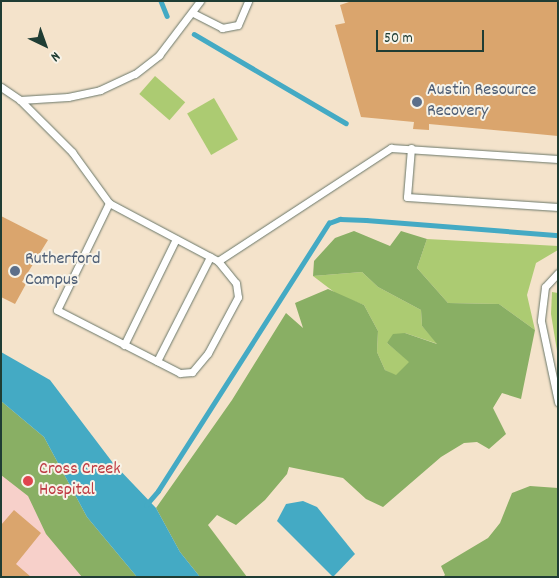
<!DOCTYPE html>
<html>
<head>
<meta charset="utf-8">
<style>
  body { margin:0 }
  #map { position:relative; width:559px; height:578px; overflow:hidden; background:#f4e3cb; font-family:Dekko,sans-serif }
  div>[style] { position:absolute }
  .built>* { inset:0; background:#f7d0ca }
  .green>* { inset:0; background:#accb72; transform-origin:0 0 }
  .forest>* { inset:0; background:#89af64 }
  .water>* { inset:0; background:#44aac4 }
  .stream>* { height:4.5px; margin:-2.25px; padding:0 2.25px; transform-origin:2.25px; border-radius:2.25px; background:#44aac4 }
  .building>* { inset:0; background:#daa56d }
  .roads { filter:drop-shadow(0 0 1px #6a7769) drop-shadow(0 0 1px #6a7769) }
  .service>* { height:7px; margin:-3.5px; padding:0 3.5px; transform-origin:3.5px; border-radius:3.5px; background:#fff }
  .dots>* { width:14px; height:14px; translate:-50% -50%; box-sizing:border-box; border:2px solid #f7f3e8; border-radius:50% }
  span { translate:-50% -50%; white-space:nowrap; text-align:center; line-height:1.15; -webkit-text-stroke:4px #f7f3e8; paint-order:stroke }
  .service-label { font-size:18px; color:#4e5e75 }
  .left { translate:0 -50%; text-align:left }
  .health-label { font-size:18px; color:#be3a42 }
  .frame { position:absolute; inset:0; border:2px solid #1f3d34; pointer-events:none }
  .north { position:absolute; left:20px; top:20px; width:50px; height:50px; -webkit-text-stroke:4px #f7f3e8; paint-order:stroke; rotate:138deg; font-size:14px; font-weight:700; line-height:20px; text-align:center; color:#1f3d34 }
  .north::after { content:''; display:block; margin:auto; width:18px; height:22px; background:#1f3d34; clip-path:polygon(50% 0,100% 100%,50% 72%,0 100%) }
  .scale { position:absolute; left:376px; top:30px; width:108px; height:22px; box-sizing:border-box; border:2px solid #1f3d34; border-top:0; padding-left:6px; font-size:15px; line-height:18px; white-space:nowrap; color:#1f3d34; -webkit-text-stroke:4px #f7f3e8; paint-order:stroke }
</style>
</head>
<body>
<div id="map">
  <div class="built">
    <div style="clip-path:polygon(1px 410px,125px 577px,1px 577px)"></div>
  </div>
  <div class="green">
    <div style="left:155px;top:76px;width:40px;height:24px;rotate:41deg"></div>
    <div style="left:214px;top:98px;width:48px;height:31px;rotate:60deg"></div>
    <div style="clip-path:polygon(427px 239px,558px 246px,558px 250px,536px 263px,527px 295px,535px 330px,499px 304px,448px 303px,417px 268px)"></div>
    <div style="clip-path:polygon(362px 272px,378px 287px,421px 310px,422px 326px,438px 344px,405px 333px,387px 343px,410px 362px,396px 376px,385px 370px,377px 352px,378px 331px,364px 305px,338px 295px,313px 276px)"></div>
    <div style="clip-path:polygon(552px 292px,558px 293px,558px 357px,551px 314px)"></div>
  </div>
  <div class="forest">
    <div style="clip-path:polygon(354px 231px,390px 246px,401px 231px,427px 239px,417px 268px,448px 303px,499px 304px,535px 330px,521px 399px,502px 393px,493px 408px,506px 434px,489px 449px,477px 442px,464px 443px,441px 457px,383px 507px,366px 499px,343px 478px,289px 467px,287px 474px,265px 500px,236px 525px,217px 515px,208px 525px,247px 577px,200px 577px,180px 552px,156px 508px,232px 400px,286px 313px,303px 328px,295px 303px,328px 289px,364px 305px,378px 331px,377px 352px,385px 370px,396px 375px,409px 362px,387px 343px,393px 334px,405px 333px,437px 344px,422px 326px,421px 310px,378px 287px,362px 272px,313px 276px,314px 261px,335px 238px)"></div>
    <div style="clip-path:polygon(1px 401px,44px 437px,87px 517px,137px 577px,82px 577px,46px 534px,28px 496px,1px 475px)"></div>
    <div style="clip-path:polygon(530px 486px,558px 488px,558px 577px,443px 577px,445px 575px,441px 566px,488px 538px,500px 523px,512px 493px)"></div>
  </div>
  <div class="water">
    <div style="clip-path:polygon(1px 352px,50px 380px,113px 463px,156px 508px,180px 552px,200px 577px,137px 577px,87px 517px,44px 437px,1px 401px)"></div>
    <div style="clip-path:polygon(303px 501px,317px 507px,355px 554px,333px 577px,277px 521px,286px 504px)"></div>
  </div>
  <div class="stream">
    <div style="left:161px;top:1px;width:16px;rotate:68deg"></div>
    <div style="left:194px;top:34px;width:176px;rotate:30.4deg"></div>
    <div style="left:146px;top:505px;width:18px;rotate:-49deg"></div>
    <div style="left:158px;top:491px;width:318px;rotate:-57.5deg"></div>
    <div style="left:329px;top:223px;width:12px;rotate:-20deg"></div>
    <div style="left:340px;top:219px;width:26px;rotate:2deg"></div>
    <div style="left:366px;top:220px;width:193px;rotate:4.5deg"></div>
  </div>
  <div class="building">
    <div style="clip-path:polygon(352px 1px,558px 1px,558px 136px,429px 124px,429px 130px,413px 129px,414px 122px,361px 117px,335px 25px,345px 23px,340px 5px)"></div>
    <div style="clip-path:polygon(1px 216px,48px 240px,22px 282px,26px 284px,15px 304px,1px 297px)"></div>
    <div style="clip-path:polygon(14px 510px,41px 533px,16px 564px,31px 577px,1px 577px,1px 525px)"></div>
  </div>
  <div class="roads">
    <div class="service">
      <div style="left:193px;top:13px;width:33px;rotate:27deg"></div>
      <div style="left:222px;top:28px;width:16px;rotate:-11deg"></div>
      <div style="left:238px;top:25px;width:26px;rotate:-67deg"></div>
      <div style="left:1px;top:87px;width:23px;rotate:34deg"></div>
      <div style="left:20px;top:100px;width:74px;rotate:45deg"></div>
      <div style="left:72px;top:152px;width:63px;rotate:54deg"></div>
      <div style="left:109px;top:203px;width:123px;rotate:28deg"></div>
      <div style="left:218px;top:261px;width:28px;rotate:51deg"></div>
      <div style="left:236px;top:283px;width:14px;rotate:82deg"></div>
      <div style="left:238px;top:297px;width:64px;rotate:118.2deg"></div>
      <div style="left:208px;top:353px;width:25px;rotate:130deg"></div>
      <div style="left:192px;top:372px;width:12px;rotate:175deg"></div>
      <div style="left:180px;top:373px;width:138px;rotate:-152.9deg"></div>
      <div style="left:57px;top:310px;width:119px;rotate:-64.1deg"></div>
      <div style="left:20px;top:100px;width:48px;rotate:-3.6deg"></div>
      <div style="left:68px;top:97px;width:33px;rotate:-12deg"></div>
      <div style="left:100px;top:90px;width:38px;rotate:-25deg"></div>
      <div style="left:135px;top:74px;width:31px;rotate:-38deg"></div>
      <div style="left:159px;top:55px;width:68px;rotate:-52.8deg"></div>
      <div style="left:411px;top:148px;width:49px;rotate:94.7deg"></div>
      <div style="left:407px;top:197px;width:151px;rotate:3.8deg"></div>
      <div style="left:218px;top:261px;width:207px;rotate:-33.2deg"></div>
      <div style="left:391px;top:148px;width:167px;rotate:3.8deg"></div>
      <div style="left:558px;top:273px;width:19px;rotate:133deg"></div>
      <div style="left:545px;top:287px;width:34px;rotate:97deg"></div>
      <div style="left:541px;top:321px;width:83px;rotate:78.1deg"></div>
      <div style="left:124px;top:345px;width:118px;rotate:-63.9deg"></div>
      <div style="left:157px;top:361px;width:117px;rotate:-63deg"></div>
    </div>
  </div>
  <div class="dots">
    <div style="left:417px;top:102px;background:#5c6f8a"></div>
    <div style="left:15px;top:271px;background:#5c6f8a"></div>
    <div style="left:28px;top:481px;background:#e0444e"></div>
  </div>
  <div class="service-label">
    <span class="left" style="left:427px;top:102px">Austin Resource<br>Recovery</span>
    <span class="left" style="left:25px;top:271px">Rutherford<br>Campus</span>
  </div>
  <div class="health-label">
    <span class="left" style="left:39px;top:481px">Cross Creek<br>Hospital</span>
  </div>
  <div class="frame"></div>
  <div class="north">N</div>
  <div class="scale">50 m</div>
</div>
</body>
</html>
